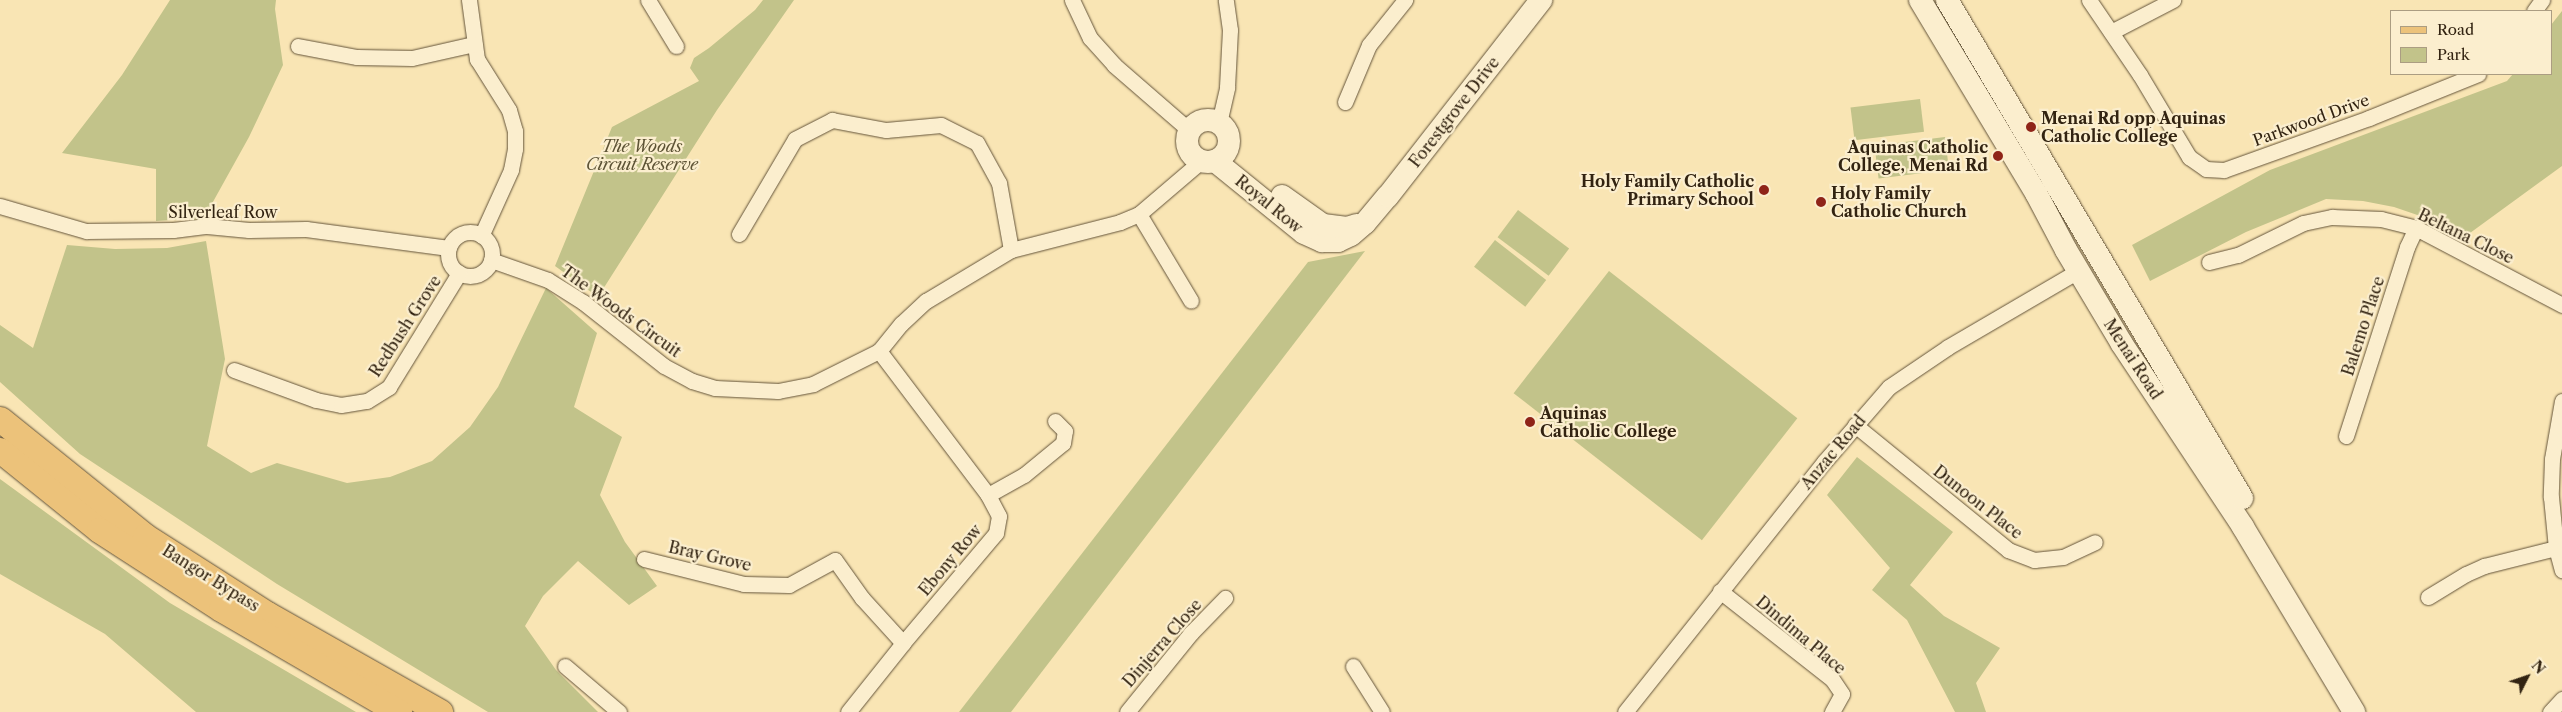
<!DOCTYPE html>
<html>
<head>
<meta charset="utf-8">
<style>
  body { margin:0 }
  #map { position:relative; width:2562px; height:712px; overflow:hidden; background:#f9e5b4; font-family:"Libre Caslon Text",serif }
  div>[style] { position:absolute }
  .green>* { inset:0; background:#c2c38a; transform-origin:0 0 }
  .roads { filter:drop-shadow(0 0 1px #64543a) drop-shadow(0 0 1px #64543a) }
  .street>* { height:15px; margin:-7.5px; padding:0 7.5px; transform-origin:7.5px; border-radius:7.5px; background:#fbeece }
  .street>.ring { margin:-7.5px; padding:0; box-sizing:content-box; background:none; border:15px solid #fbeece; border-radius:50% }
  .secondary>* { height:22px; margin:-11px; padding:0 11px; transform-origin:11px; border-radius:11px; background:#fbeece }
  .secondary>.ring { margin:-11px; padding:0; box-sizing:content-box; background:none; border:22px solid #fbeece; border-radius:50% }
  .primary>* { height:25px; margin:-12.5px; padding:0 12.5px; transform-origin:12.5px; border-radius:12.5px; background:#ecc27a }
  .dots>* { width:14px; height:14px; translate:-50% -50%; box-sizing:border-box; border:2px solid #fbeece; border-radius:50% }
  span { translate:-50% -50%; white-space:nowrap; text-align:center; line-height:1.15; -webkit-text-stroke:4.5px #fbeece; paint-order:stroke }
  .street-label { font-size:16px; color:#322311 }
  .poi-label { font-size:16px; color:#322311; font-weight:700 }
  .left { translate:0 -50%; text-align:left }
  .right { translate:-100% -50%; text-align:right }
  .park-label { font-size:16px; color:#5d5335; font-style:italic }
  .legend { position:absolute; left:2390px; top:10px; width:162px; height:65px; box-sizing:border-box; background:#fbeece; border:1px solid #ab9d82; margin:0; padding:6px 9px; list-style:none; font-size:15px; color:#322311 }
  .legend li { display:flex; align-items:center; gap:10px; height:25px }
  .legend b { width:25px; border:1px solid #ab9d82 }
  .north { position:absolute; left:2502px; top:652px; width:50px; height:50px; -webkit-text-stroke:4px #fbeece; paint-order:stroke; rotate:49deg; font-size:14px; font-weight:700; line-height:20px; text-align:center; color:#322311 }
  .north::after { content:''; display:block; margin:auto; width:18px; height:22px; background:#322311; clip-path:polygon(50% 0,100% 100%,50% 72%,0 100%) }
</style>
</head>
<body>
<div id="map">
  <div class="green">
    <div style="clip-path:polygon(170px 0,276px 0,275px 9px,283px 65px,249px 137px,204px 218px,156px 221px,156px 169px,62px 153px,122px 75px)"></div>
    <div style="clip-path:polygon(763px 0,794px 0,717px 110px,598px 297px,555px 266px,612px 127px,699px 81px,690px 68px,694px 58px,709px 48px,755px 10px)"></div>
    <div style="clip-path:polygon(2562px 11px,2562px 166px,2470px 233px,2394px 207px,2363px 201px,2326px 199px,2246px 232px,2150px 281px,2132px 245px,2270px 170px,2507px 81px,2513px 74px,2551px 74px,2551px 25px)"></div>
    <div style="left:1920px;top:99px;width:33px;height:70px;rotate:83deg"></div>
    <div style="left:1945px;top:137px;width:33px;height:71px;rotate:83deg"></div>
    <div style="left:1518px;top:210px;width:64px;height:34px;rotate:37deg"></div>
    <div style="left:1495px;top:240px;width:65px;height:34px;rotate:38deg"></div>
    <div style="clip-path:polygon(206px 241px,225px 359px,207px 446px,251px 473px,277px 463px,347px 483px,390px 477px,432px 461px,470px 427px,498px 387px,546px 288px,597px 333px,574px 407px,622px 437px,600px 495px,625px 542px,657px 586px,629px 605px,578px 561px,543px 596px,525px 626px,556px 670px,598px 712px,488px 712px,277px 584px,80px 454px,0 382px,0 325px,33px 348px,67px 245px,115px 249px,167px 248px)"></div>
    <div style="clip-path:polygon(1365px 251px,1011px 712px,959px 712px,1308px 262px)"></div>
    <div style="left:1609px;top:271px;width:239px;height:155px;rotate:38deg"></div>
    <div style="clip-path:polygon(1857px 457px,1953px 532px,1910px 585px,1944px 616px,2000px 648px,1976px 683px,1986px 712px,1955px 712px,1907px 620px,1872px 590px,1890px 568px,1827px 495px)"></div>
    <div style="clip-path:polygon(0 479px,170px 603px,356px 712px,196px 712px,105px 634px,0 574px)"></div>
  </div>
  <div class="roads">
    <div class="street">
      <div style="left:469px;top:0;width:60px;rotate:82.3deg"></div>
      <div style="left:477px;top:59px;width:60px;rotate:57.9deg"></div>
      <div style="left:509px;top:110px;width:22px;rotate:74deg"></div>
      <div style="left:515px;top:131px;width:18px;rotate:90deg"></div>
      <div style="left:515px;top:149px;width:21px;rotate:101deg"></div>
      <div style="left:511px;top:170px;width:72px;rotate:114.4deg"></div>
      <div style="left:648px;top:0;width:54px;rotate:58.7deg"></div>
      <div style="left:1072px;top:0;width:42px;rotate:64.7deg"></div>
      <div style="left:1090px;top:38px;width:36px;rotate:48deg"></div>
      <div style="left:1114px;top:65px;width:99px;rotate:40.9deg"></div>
      <div style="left:2089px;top:0;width:91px;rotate:55.8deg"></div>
      <div style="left:2140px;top:75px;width:96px;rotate:59.1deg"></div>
      <div style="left:2189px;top:157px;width:21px;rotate:35deg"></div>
      <div style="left:2206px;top:169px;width:18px;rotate:3deg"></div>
      <div style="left:2224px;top:170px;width:154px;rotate:-19.7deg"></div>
      <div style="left:2369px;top:118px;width:118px;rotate:-22deg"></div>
      <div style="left:2534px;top:11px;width:14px;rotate:-54deg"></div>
      <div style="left:2111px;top:32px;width:70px;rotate:-27.3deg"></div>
      <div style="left:298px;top:46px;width:60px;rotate:10.6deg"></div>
      <div style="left:357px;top:57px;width:55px;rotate:1deg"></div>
      <div style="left:412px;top:58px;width:64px;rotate:-12.7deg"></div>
      <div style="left:1345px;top:102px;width:62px;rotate:-67.2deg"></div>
      <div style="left:1369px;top:45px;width:58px;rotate:-51.3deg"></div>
      <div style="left:1219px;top:123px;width:37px;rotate:-77deg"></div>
      <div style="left:1227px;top:87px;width:57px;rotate:-87deg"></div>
      <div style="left:1230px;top:30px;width:30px;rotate:-98deg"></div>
      <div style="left:0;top:206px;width:90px;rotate:16.2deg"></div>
      <div style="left:86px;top:231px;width:87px;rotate:-0.7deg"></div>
      <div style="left:173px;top:230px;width:34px;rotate:-7deg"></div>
      <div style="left:207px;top:226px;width:42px;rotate:5.4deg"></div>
      <div style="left:249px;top:230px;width:57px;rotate:-1deg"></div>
      <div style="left:306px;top:229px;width:144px;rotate:7.6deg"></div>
      <div style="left:1139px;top:214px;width:101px;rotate:59.1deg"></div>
      <div class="ring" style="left:448px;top:232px;width:29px;height:29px"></div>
      <div style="left:739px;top:234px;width:110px;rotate:-59.5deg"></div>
      <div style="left:795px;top:139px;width:42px;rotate:-27.2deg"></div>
      <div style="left:832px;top:120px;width:55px;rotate:10.5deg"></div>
      <div style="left:886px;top:130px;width:55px;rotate:-5.2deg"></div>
      <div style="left:941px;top:125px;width:40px;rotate:26.6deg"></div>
      <div style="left:977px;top:143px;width:46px;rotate:61.2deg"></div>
      <div style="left:999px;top:183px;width:68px;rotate:79.8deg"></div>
      <div style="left:491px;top:260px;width:60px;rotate:19.3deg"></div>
      <div style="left:548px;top:280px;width:41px;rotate:32.2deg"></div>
      <div style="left:583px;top:302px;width:103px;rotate:38.3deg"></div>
      <div style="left:664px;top:366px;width:32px;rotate:28deg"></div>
      <div style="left:692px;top:381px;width:24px;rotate:17deg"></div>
      <div style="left:715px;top:388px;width:63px;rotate:2.7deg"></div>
      <div style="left:778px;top:391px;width:36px;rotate:-11deg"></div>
      <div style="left:813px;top:384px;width:74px;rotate:-26.6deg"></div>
      <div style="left:879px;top:351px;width:35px;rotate:-51deg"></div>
      <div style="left:901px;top:324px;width:34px;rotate:-43deg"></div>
      <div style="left:926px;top:301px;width:99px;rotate:-31deg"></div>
      <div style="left:1011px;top:250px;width:113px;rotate:-14.4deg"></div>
      <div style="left:1120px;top:222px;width:21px;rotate:-23deg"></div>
      <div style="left:1139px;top:214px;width:82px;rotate:-40.5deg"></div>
      <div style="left:2209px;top:262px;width:30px;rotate:-14deg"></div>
      <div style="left:2238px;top:255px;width:72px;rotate:-26.2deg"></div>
      <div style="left:2303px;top:223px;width:30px;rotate:-12deg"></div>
      <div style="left:2332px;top:217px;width:49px;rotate:2.3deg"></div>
      <div style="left:2381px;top:219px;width:36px;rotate:14deg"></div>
      <div style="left:2416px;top:228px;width:165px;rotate:27.8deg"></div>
      <div style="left:234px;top:370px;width:87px;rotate:20.1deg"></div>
      <div style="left:316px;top:400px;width:25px;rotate:11deg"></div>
      <div style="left:341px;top:405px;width:26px;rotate:-9deg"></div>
      <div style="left:367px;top:401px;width:26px;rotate:-32deg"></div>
      <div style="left:389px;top:387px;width:134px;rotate:-58.4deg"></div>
      <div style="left:2562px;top:401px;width:59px;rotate:99.8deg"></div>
      <div style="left:2552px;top:459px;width:38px;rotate:92deg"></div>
      <div style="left:2551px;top:497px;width:51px;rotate:84.4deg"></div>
      <div style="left:2556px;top:548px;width:23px;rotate:75deg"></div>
      <div style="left:1855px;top:425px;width:198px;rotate:39.2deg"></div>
      <div style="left:2008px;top:550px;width:28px;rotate:21deg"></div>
      <div style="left:2034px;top:560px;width:29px;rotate:-6deg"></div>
      <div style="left:2063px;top:557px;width:35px;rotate:-25deg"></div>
      <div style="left:2346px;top:436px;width:199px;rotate:-72.1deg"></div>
      <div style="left:2407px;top:247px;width:21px;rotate:-65deg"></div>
      <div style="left:988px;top:495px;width:41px;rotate:-29.1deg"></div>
      <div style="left:1024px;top:475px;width:50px;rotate:-39.4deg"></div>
      <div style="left:1063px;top:443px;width:12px;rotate:-81deg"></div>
      <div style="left:1065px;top:431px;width:14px;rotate:-135deg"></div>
      <div style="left:644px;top:559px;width:103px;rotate:14deg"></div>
      <div style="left:744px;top:584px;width:45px;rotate:1.3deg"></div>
      <div style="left:789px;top:585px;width:52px;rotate:-28.5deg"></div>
      <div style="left:835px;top:560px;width:47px;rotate:54.6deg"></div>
      <div style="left:862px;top:598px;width:61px;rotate:47.7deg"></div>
      <div style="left:1720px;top:591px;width:142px;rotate:38.2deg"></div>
      <div style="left:1832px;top:679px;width:18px;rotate:56deg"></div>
      <div style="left:1842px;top:694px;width:21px;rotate:119deg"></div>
      <div style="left:2428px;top:597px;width:44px;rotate:-31.2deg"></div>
      <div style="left:2466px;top:574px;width:20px;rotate:-24deg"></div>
      <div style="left:2484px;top:566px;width:74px;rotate:-14deg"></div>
      <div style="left:565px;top:666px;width:71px;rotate:40.4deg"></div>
      <div style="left:1353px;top:666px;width:54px;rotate:57.8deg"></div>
      <div style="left:848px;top:712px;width:88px;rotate:-51.4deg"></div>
      <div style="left:903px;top:643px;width:144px;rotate:-49.8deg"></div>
      <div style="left:996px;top:533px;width:17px;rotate:-80deg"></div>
      <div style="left:999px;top:516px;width:24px;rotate:-118deg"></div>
      <div style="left:988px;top:495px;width:181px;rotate:-127.1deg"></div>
      <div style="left:1127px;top:712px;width:102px;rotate:-51deg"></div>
      <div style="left:1191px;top:633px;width:49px;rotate:-45.8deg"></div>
      <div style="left:1625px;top:712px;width:320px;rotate:-51.5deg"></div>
      <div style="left:1824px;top:462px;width:99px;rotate:-49.1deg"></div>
      <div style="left:1889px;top:387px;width:71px;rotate:-34.1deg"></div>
      <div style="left:1948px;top:347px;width:151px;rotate:-30.3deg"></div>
      <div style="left:2550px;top:712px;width:18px;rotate:-47deg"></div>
    </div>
    <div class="secondary">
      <div style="left:1920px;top:0;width:225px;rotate:59deg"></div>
      <div style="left:2036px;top:193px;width:64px;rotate:62.2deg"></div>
      <div style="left:2066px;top:250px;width:109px;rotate:59.2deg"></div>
      <div style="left:2122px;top:344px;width:219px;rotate:56.5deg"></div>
      <div style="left:2243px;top:527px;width:216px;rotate:59deg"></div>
      <div style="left:1947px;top:0;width:579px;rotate:59.36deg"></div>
      <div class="ring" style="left:1187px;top:120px;width:20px;height:20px"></div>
      <div style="left:1215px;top:161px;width:114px;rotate:39deg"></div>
      <div style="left:1304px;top:233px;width:20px;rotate:24deg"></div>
      <div style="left:1322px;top:241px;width:16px"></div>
      <div style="left:1338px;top:241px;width:14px;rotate:-25deg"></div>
      <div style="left:1351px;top:235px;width:18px;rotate:-41deg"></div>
      <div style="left:1365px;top:223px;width:35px;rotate:-50deg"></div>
      <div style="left:1388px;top:196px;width:249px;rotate:-52deg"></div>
      <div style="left:1282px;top:196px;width:50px;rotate:35.3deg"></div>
      <div style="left:1323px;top:225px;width:24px;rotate:7deg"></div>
      <div style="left:1347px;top:228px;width:10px;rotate:-17deg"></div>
    </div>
    <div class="primary">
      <div style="left:0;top:419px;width:186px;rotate:38.9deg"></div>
      <div style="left:145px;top:536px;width:145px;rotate:32.6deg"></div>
      <div style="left:267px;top:614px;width:199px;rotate:29.5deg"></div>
      <div style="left:0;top:450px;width:127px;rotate:38.9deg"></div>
      <div style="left:99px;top:530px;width:145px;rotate:32.9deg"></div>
      <div style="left:221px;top:609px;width:206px;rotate:30.1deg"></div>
    </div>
  </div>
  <div class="dots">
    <div style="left:2031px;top:127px;background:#8f2418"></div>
    <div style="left:1998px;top:156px;background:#8f2418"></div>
    <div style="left:1764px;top:190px;background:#8f2418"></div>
    <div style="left:1821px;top:202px;background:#8f2418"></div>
    <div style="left:1530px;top:422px;background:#8f2418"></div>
  </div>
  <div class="street-label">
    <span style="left:1454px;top:112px;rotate:-52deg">Forestgrove Drive</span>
    <span style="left:2311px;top:120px;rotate:-20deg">Parkwood Drive</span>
    <span style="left:1269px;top:204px;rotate:39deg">Royal Row</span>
    <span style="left:223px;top:212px">Silverleaf Row</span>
    <span style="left:2466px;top:236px;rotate:26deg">Beltana Close</span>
    <span style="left:621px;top:311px;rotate:36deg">The Woods Circuit</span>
    <span style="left:405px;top:326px;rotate:-57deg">Redbush Grove</span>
    <span style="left:2363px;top:326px;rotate:-72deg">Balemo Place</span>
    <span style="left:2133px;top:359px;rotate:57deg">Menai Road</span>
    <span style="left:1833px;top:452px;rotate:-50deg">Anzac Road</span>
    <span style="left:1978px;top:502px;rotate:38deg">Dunoon Place</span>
    <span style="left:710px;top:556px;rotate:13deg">Bray Grove</span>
    <span style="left:950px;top:560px;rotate:-50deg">Ebony Row</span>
    <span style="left:211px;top:578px;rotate:32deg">Bangor Bypass</span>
    <span style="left:1801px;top:635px;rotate:40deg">Dindima Place</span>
    <span style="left:1162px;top:643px;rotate:-49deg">Dinjerra Close</span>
  </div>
  <div class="poi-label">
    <span class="left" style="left:2041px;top:127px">Menai Rd opp Aquinas<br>Catholic College</span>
    <span class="right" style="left:1988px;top:156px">Aquinas Catholic<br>College, Menai Rd</span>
    <span class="right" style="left:1754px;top:190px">Holy Family Catholic<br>Primary School</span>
    <span class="left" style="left:1831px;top:202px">Holy Family<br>Catholic Church</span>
    <span class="left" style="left:1540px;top:422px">Aquinas<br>Catholic College</span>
  </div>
  <div class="park-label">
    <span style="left:642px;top:155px">The Woods<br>Circuit Reserve</span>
  </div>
  <ul class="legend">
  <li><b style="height:6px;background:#ecc27a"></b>Road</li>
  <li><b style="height:14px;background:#c2c38a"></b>Park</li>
  </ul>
  <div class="north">N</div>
</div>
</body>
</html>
